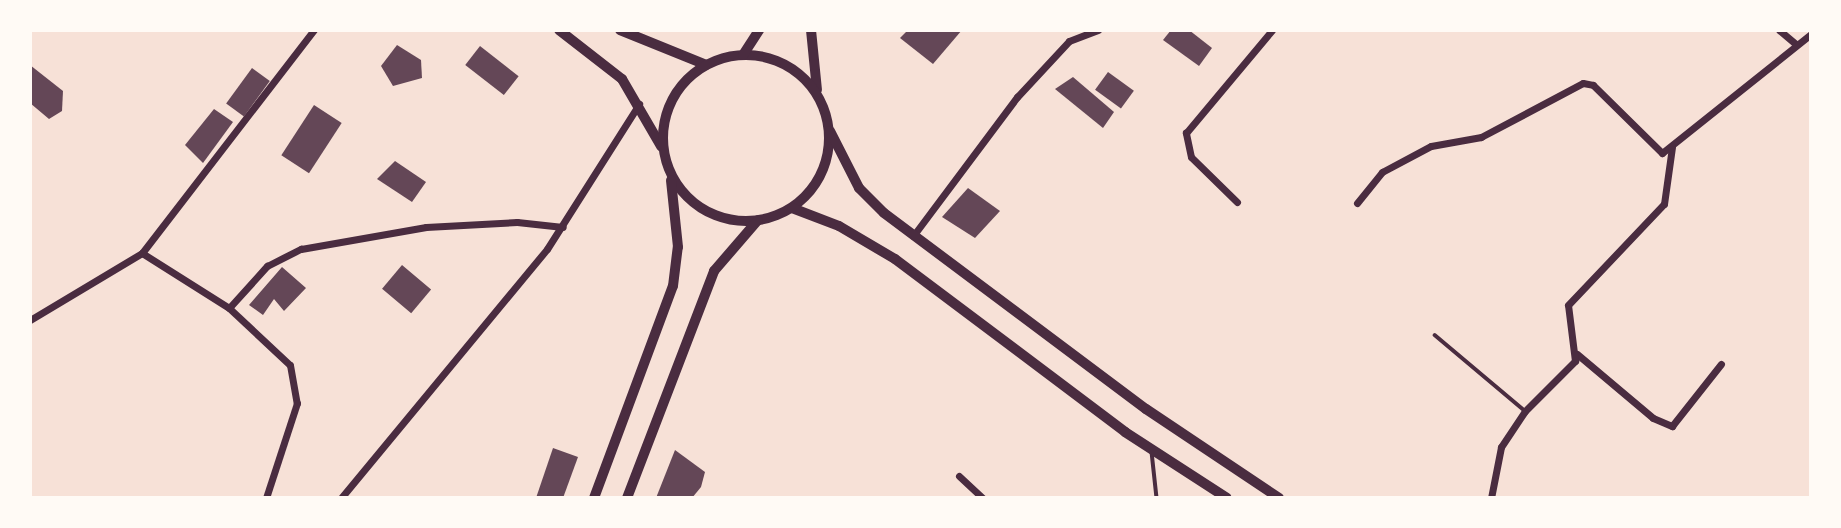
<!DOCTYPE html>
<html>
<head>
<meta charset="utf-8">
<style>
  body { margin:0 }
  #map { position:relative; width:1841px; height:528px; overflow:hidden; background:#f7e1d7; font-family:Montserrat,sans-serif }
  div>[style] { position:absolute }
  .building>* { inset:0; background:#644757; transform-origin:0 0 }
  .service>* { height:3.5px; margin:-1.75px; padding:0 1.75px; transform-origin:1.75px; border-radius:1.75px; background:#4a2c40 }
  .minor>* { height:7px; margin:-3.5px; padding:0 3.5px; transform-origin:3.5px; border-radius:3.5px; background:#4a2c40 }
  .primary>* { height:10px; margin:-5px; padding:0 5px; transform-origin:5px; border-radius:5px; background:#4a2c40 }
  .primary>.ring { margin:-5px; padding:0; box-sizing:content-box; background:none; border:10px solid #4a2c40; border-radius:50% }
  span { translate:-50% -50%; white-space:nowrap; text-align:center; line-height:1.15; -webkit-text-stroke:5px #fffaf5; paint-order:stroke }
  .frame { position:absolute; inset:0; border:32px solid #fffaf5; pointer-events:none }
</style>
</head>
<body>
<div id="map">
  <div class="building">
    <div style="clip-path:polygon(908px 30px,962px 30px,933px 64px,900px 38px)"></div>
    <div style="clip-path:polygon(1171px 30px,1189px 30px,1212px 48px,1199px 66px,1163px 40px)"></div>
    <div style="clip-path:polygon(397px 45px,421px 60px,422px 78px,393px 86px,381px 66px)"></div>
    <div style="left:480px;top:46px;width:49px;height:24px;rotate:38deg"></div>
    <div style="clip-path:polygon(30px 65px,63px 91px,62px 111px,49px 119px,30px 103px)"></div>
    <div style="left:252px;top:68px;width:22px;height:44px;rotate:36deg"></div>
    <div style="left:1108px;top:72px;width:32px;height:22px;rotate:36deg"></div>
    <div style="clip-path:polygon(1073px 77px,1114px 112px,1103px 128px,1055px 89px)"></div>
    <div style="left:314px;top:105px;width:33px;height:60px;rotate:33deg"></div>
    <div style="clip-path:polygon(214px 109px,233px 122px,203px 163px,185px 145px)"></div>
    <div style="clip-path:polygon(395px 161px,426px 182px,412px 202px,377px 179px)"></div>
    <div style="clip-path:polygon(968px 188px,1000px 211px,975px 238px,942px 217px)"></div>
    <div style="left:402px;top:265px;width:38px;height:31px;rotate:40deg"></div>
    <div style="clip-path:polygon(282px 267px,306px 288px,284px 311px,274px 299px,263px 315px,249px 305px)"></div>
    <div style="clip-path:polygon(553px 448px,578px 457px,563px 498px,536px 498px)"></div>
    <div style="clip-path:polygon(675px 450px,705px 472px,701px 487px,692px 498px,656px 498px)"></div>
  </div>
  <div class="service">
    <div style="left:1435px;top:335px;width:116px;rotate:40.1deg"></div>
    <div style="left:1152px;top:452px;width:46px;rotate:83.8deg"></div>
  </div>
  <div class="minor">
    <div style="left:1779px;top:30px;width:23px;rotate:40deg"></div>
    <div style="left:1237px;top:202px;width:64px;rotate:-135.6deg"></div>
    <div style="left:1191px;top:157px;width:25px;rotate:-102deg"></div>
    <div style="left:1186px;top:133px;width:134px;rotate:-50.1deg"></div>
    <div style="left:1357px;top:203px;width:40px;rotate:-51deg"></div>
    <div style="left:1382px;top:172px;width:55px;rotate:-28deg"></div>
    <div style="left:1431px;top:146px;width:51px;rotate:-10.2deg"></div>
    <div style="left:1481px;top:137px;width:115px;rotate:-27.9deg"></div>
    <div style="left:1583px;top:83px;width:10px;rotate:11deg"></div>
    <div style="left:1593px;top:85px;width:97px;rotate:44.6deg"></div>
    <div style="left:1662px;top:153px;width:191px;rotate:-38.6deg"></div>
    <div style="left:913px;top:236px;width:174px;rotate:-53.2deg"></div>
    <div style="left:1017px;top:97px;width:76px;rotate:-47.1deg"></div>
    <div style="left:1069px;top:41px;width:31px;rotate:-21deg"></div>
    <div style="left:142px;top:253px;width:103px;rotate:32.3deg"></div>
    <div style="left:229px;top:308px;width:83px;rotate:43.1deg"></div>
    <div style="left:290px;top:365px;width:39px;rotate:80deg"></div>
    <div style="left:297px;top:403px;width:100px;rotate:108.1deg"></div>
    <div style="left:229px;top:308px;width:57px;rotate:-47.9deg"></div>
    <div style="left:267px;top:266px;width:38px;rotate:-27deg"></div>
    <div style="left:301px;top:249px;width:127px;rotate:-10deg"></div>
    <div style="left:426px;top:227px;width:91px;rotate:-3.1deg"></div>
    <div style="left:517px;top:222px;width:46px;rotate:6.2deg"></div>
    <div style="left:30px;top:320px;width:131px;rotate:-30.9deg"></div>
    <div style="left:142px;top:253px;width:282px;rotate:-52.4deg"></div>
    <div style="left:1577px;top:354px;width:99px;rotate:40.1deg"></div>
    <div style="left:1653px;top:418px;width:21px;rotate:23deg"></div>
    <div style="left:1672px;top:426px;width:79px;rotate:-51.7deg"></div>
    <div style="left:959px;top:476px;width:33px;rotate:43deg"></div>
    <div style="left:341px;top:498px;width:323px;rotate:-50.4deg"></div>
    <div style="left:547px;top:249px;width:172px;rotate:-57.6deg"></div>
    <div style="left:1491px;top:498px;width:52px;rotate:-78.9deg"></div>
    <div style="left:1501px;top:447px;width:43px;rotate:-56.3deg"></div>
    <div style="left:1525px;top:411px;width:71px;rotate:-45deg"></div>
    <div style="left:1575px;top:361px;width:56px;rotate:-97.1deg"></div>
    <div style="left:1568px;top:305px;width:139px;rotate:-46.5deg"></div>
    <div style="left:1664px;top:204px;width:58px;rotate:-82deg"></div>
  </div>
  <div class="primary">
    <div style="left:559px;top:30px;width:80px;rotate:37.9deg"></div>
    <div style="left:622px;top:79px;width:78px;rotate:59.8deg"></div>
    <div style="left:620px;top:30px;width:93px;rotate:22.1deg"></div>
    <div style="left:811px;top:30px;width:60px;rotate:84.3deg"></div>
    <div class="ring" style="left:663px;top:55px;width:156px;height:156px"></div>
    <div style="left:743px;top:55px;width:30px;rotate:-57deg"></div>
    <div style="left:830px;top:131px;width:64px;rotate:63deg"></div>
    <div style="left:859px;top:188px;width:35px;rotate:45deg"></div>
    <div style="left:884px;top:213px;width:327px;rotate:36.8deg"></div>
    <div style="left:1146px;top:409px;width:160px;rotate:33.8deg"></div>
    <div style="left:792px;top:208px;width:50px;rotate:21deg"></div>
    <div style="left:839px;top:226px;width:65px;rotate:30.5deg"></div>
    <div style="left:895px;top:259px;width:288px;rotate:36.9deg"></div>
    <div style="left:1125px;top:432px;width:121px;rotate:32.9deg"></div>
    <div style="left:594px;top:498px;width:226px;rotate:-69.6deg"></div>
    <div style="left:673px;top:286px;width:39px;rotate:-83deg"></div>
    <div style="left:678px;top:247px;width:67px;rotate:-96deg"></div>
    <div style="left:627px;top:498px;width:243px;rotate:-69deg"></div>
    <div style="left:714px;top:271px;width:67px;rotate:-49.2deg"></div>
  </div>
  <div class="frame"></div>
</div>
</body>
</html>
